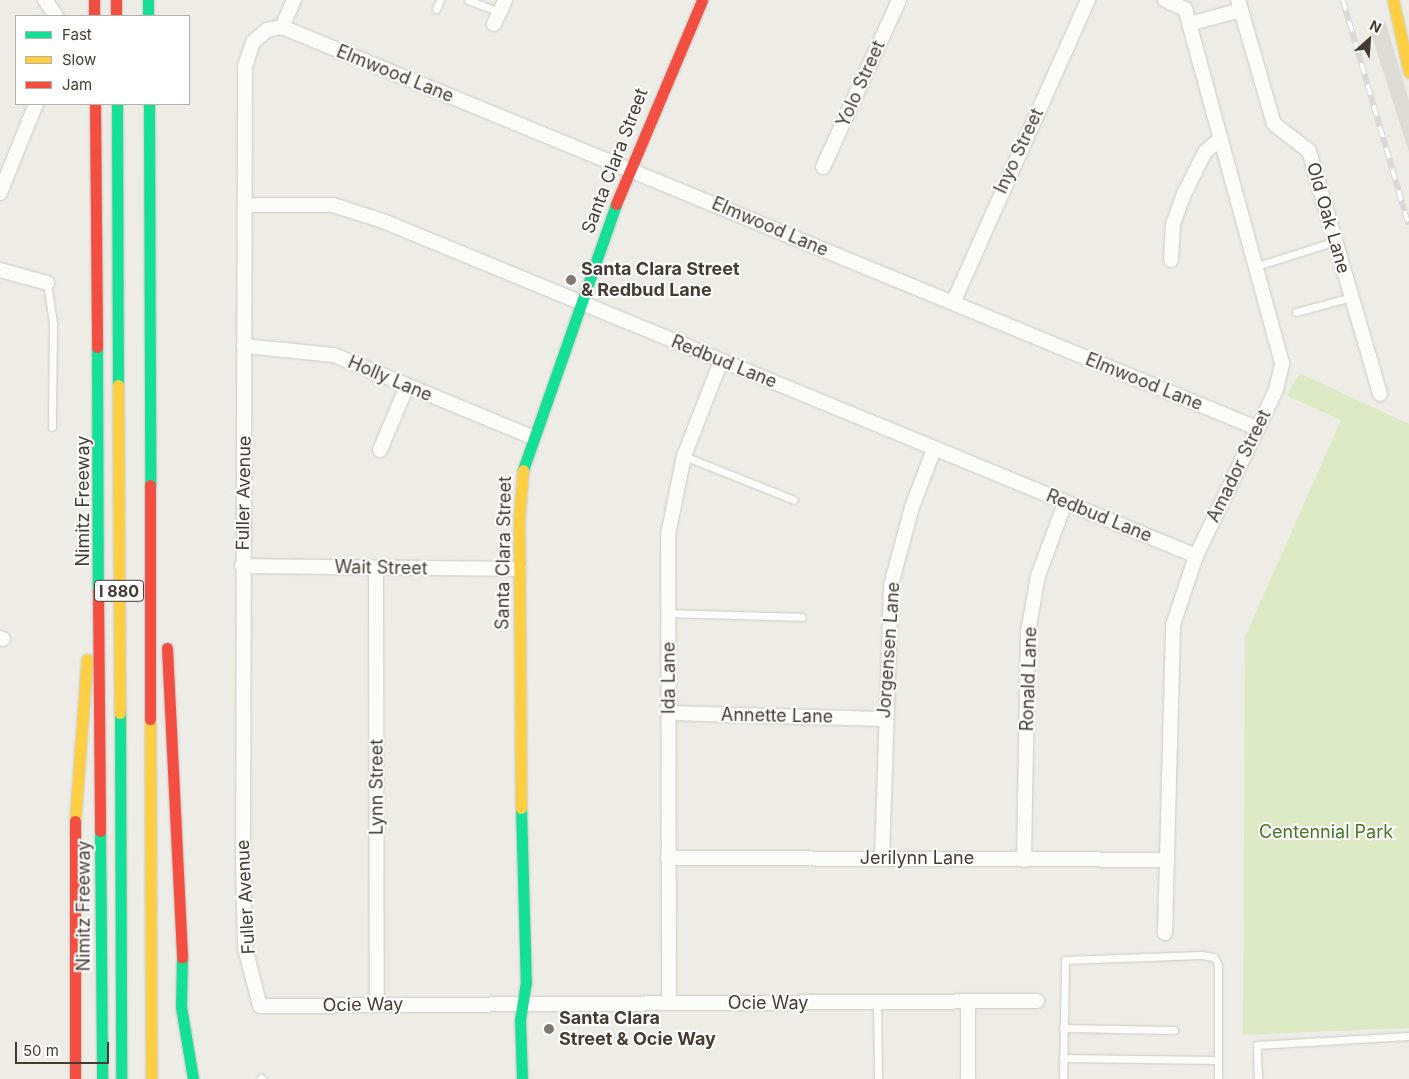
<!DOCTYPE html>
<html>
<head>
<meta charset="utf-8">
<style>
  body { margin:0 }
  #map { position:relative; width:1409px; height:1079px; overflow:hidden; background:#eeece6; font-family:Inter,sans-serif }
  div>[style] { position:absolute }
  .green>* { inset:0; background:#deeac6 }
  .parking>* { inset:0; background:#dddbd6 }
  .roads { filter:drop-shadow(0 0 1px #cccac4) drop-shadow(0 0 1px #cccac4) }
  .lane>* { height:7px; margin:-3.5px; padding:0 3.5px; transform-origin:3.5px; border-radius:3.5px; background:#fcfcfb }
  .street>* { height:14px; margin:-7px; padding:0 7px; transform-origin:7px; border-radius:7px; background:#fcfcfb }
  .fast>* { height:11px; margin:-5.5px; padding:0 5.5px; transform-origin:5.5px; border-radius:5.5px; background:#16e098 }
  .slow>* { height:11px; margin:-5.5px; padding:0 5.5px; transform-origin:5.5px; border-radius:5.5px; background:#ffcf43 }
  .jam>* { height:11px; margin:-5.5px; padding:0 5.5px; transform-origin:5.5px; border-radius:5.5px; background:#f24e42 }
  .rail>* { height:5.5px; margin-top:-2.75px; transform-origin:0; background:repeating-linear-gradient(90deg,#fff 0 11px,#d8d8d7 0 22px); box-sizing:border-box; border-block:1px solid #d8d8d7 }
  .dots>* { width:14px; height:14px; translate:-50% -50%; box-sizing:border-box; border:2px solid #fff; border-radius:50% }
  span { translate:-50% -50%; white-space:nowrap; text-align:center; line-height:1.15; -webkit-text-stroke:4px #fff; paint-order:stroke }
  .shield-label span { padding:1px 4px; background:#fff; border:1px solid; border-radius:4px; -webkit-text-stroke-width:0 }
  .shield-label { font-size:16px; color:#443c33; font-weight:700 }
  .street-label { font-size:18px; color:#443c33 }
  .poi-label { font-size:18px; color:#443c33; font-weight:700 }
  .left { translate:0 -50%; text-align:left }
  .park-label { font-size:18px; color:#497626 }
  .legend { position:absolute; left:15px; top:15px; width:175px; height:90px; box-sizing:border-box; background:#fff; border:1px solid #b4b1ad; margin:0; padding:6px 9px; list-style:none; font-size:15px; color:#443c33 }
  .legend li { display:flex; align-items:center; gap:10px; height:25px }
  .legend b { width:25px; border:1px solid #b4b1ad }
  .north { position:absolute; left:1344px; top:15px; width:50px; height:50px; -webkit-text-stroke:4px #fff; paint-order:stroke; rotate:26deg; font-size:14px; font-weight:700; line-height:20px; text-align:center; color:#443c33 }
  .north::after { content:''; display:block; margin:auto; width:18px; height:22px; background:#443c33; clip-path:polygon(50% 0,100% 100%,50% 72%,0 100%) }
  .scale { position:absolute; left:15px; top:1042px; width:94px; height:22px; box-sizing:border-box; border:2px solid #443c33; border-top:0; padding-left:6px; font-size:15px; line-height:18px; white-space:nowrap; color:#443c33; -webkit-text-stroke:4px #fff; paint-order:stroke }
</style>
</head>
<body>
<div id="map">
  <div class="green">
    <div style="clip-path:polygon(1299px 373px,1409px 424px,1409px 1028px,1243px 1035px,1245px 637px,1341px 420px,1287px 396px)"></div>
  </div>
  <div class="parking">
    <div style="clip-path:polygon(1385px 20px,1409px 101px,1409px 152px,1371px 33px)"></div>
  </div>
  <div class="roads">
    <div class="lane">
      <div style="left:468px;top:0;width:34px;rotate:21deg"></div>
      <div style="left:436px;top:9px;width:10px;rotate:-66deg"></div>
      <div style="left:1257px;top:266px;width:83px;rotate:-17.6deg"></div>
      <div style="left:47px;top:283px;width:40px;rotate:81.5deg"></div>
      <div style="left:53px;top:323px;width:104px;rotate:90.6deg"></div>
      <div style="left:1296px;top:312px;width:58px;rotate:-15deg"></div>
      <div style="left:684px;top:456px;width:118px;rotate:21.8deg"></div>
      <div style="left:668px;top:613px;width:134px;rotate:1.7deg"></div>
      <div style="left:877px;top:1002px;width:77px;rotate:89.3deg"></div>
      <div style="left:1063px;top:1028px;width:111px;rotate:1deg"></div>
      <div style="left:1063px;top:1058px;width:155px;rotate:0.7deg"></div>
      <div style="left:261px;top:1078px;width:1px;rotate:45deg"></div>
      <div style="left:1063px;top:1079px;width:119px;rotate:-89deg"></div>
      <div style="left:1065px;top:960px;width:136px;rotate:-2.1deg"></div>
      <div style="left:1201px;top:955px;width:13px;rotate:9deg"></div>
      <div style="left:1214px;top:957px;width:9px;rotate:63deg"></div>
      <div style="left:1218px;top:965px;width:114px;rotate:90deg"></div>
      <div style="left:1258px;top:1079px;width:34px;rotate:-92deg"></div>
      <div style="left:1257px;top:1045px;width:152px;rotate:-3.4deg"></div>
    </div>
    <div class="street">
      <div style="left:45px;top:0;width:19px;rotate:55deg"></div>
      <div style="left:294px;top:0;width:30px;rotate:114deg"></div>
      <div style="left:282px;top:27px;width:15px;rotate:169deg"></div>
      <div style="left:267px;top:30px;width:18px;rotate:139deg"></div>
      <div style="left:253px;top:42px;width:25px;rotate:108deg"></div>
      <div style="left:245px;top:66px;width:800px;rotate:90.14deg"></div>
      <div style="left:243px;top:866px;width:82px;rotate:88.6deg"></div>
      <div style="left:245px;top:948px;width:60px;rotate:75.5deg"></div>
      <div style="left:260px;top:1006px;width:777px;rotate:-0.37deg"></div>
      <div style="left:1238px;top:0;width:129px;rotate:73.8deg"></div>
      <div style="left:1274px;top:124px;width:44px;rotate:37.6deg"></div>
      <div style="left:1309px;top:151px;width:253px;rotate:73.7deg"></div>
      <div style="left:494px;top:24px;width:26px;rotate:-65deg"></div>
      <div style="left:1189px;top:24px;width:54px;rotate:-15.1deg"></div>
      <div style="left:282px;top:27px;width:1054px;rotate:22.36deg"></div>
      <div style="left:823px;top:167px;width:183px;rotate:-65.5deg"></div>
      <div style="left:0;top:193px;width:96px;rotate:-68deg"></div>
      <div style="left:245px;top:205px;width:88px"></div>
      <div style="left:333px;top:205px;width:52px;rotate:17.7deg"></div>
      <div style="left:383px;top:221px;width:879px;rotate:22.39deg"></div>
      <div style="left:1171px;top:260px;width:36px;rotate:-87deg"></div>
      <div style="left:1173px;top:224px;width:32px;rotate:-70deg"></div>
      <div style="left:1184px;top:194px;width:47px;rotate:-63.4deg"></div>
      <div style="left:1205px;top:152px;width:20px;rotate:-41deg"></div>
      <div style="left:0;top:270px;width:49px;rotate:15.5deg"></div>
      <div style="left:953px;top:303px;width:332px;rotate:-66deg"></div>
      <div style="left:244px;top:346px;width:90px;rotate:5.7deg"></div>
      <div style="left:334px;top:355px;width:212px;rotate:22.5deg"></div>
      <div style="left:380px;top:450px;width:69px;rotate:-67.1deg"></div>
      <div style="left:242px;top:566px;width:277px;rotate:0.6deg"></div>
      <div style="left:376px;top:568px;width:437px;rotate:89.9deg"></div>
      <div style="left:0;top:638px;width:3px;rotate:18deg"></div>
      <div style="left:669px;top:713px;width:215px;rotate:1.6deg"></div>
      <div style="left:668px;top:858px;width:499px;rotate:0.2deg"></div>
      <div style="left:882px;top:858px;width:273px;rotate:-88.1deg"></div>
      <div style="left:891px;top:585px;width:81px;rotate:-74.9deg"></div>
      <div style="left:912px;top:507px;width:62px;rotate:-69.2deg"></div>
      <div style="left:1024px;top:860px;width:228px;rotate:-89deg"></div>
      <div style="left:1028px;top:632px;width:57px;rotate:-79.9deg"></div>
      <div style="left:1038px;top:576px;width:78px;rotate:-69.7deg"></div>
      <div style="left:1165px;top:933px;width:308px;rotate:-88.5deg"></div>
      <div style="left:1173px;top:625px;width:73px;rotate:-71.6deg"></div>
      <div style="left:1196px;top:556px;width:184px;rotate:-64.3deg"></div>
      <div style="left:1276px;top:390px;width:28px;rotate:-77deg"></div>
      <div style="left:1282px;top:363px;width:367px;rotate:-105.3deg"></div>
      <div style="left:1185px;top:9px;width:22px;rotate:-156deg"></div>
      <div style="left:669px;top:1003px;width:468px;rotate:-90.1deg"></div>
      <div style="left:668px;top:535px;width:81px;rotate:-78.6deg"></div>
      <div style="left:684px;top:456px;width:102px;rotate:-68.7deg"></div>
      <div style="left:968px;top:1079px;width:78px;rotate:-90deg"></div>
    </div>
    <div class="fast">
      <div style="left:148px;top:0;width:16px;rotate:90deg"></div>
      <div style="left:117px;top:104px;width:281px;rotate:89.8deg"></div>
      <div style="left:149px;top:104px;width:381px;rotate:89.8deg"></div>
      <div style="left:97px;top:347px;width:244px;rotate:89.8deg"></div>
      <div style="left:523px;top:470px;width:282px;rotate:-70.7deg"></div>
      <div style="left:120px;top:713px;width:366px;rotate:89.8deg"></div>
      <div style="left:521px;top:808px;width:174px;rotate:88.4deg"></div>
      <div style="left:526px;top:982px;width:37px;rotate:99deg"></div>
      <div style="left:520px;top:1019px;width:60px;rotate:88.1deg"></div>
      <div style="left:100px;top:831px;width:248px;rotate:89.5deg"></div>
      <div style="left:182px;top:958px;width:49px;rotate:91.2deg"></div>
      <div style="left:181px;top:1007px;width:73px;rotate:80.5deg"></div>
    </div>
    <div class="slow">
      <div style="left:1393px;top:0;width:74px;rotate:77.5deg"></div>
      <div style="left:118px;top:385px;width:328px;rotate:89.7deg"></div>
      <div style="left:150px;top:719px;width:360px;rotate:89.8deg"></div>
      <div style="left:521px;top:808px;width:290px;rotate:-90.4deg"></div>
      <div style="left:519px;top:518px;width:48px;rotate:-85.2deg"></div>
      <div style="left:75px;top:821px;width:162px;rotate:-85.8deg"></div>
    </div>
    <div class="jam">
      <div style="left:94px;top:0;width:16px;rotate:90deg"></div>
      <div style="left:116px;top:0;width:16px;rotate:90deg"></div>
      <div style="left:95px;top:104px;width:243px;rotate:89.5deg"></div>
      <div style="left:616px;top:204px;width:221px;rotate:-67.1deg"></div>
      <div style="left:150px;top:485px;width:234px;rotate:90deg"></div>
      <div style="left:98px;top:591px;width:240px;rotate:89.5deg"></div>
      <div style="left:167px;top:648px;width:310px;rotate:87.2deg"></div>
      <div style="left:75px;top:821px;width:258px;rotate:90deg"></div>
    </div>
  </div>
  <div class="rail">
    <div style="left:1343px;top:0;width:234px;rotate:73.7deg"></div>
  </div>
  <div class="dots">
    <div style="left:571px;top:280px;background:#807a72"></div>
    <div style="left:549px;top:1029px;background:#807a72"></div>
  </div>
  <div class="shield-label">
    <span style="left:119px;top:591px">I 880</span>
  </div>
  <div class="street-label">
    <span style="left:395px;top:74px;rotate:22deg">Elmwood Lane</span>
    <span style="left:861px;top:84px;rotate:-66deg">Yolo Street</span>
    <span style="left:1019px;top:151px;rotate:-65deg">Inyo Street</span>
    <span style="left:615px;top:161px;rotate:-69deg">Santa Clara Street</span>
    <span style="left:1328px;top:218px;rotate:74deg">Old Oak Lane</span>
    <span style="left:770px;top:227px;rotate:23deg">Elmwood Lane</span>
    <span style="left:724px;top:362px;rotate:22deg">Redbud Lane</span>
    <span style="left:390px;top:379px;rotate:23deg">Holly Lane</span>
    <span style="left:1144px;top:382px;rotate:22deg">Elmwood Lane</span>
    <span style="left:1239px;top:466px;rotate:-64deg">Amador Street</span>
    <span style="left:244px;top:493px;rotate:-89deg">Fuller Avenue</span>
    <span style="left:83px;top:501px;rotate:-90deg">Nimitz Freeway</span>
    <span style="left:1099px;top:516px;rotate:22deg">Redbud Lane</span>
    <span style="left:504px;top:553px;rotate:-89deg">Santa Clara Street</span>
    <span style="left:381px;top:568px;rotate:1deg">Wait Street</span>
    <span style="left:889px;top:650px;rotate:-86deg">Jorgensen Lane</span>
    <span style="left:669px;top:678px;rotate:-90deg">Ida Lane</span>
    <span style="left:1029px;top:679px;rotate:-88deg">Ronald Lane</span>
    <span style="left:777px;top:716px;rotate:1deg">Annette Lane</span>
    <span style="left:377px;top:787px;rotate:-90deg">Lynn Street</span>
    <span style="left:917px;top:858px">Jerilynn Lane</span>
    <span style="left:246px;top:897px;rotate:-93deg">Fuller Avenue</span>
    <span style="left:84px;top:906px;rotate:-90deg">Nimitz Freeway</span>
    <span style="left:768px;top:1003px">Ocie Way</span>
    <span style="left:363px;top:1005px;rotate:-1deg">Ocie Way</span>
  </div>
  <div class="poi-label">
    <span class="left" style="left:581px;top:280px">Santa Clara Street<br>&amp; Redbud Lane</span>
    <span class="left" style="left:559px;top:1029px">Santa Clara<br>Street &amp; Ocie Way</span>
  </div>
  <div class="park-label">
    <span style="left:1326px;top:832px">Centennial Park</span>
  </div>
  <ul class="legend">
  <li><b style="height:6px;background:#16e098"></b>Fast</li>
  <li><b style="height:6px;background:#ffcf43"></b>Slow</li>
  <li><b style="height:6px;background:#f24e42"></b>Jam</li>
  </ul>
  <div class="north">N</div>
  <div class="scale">50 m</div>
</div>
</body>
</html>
